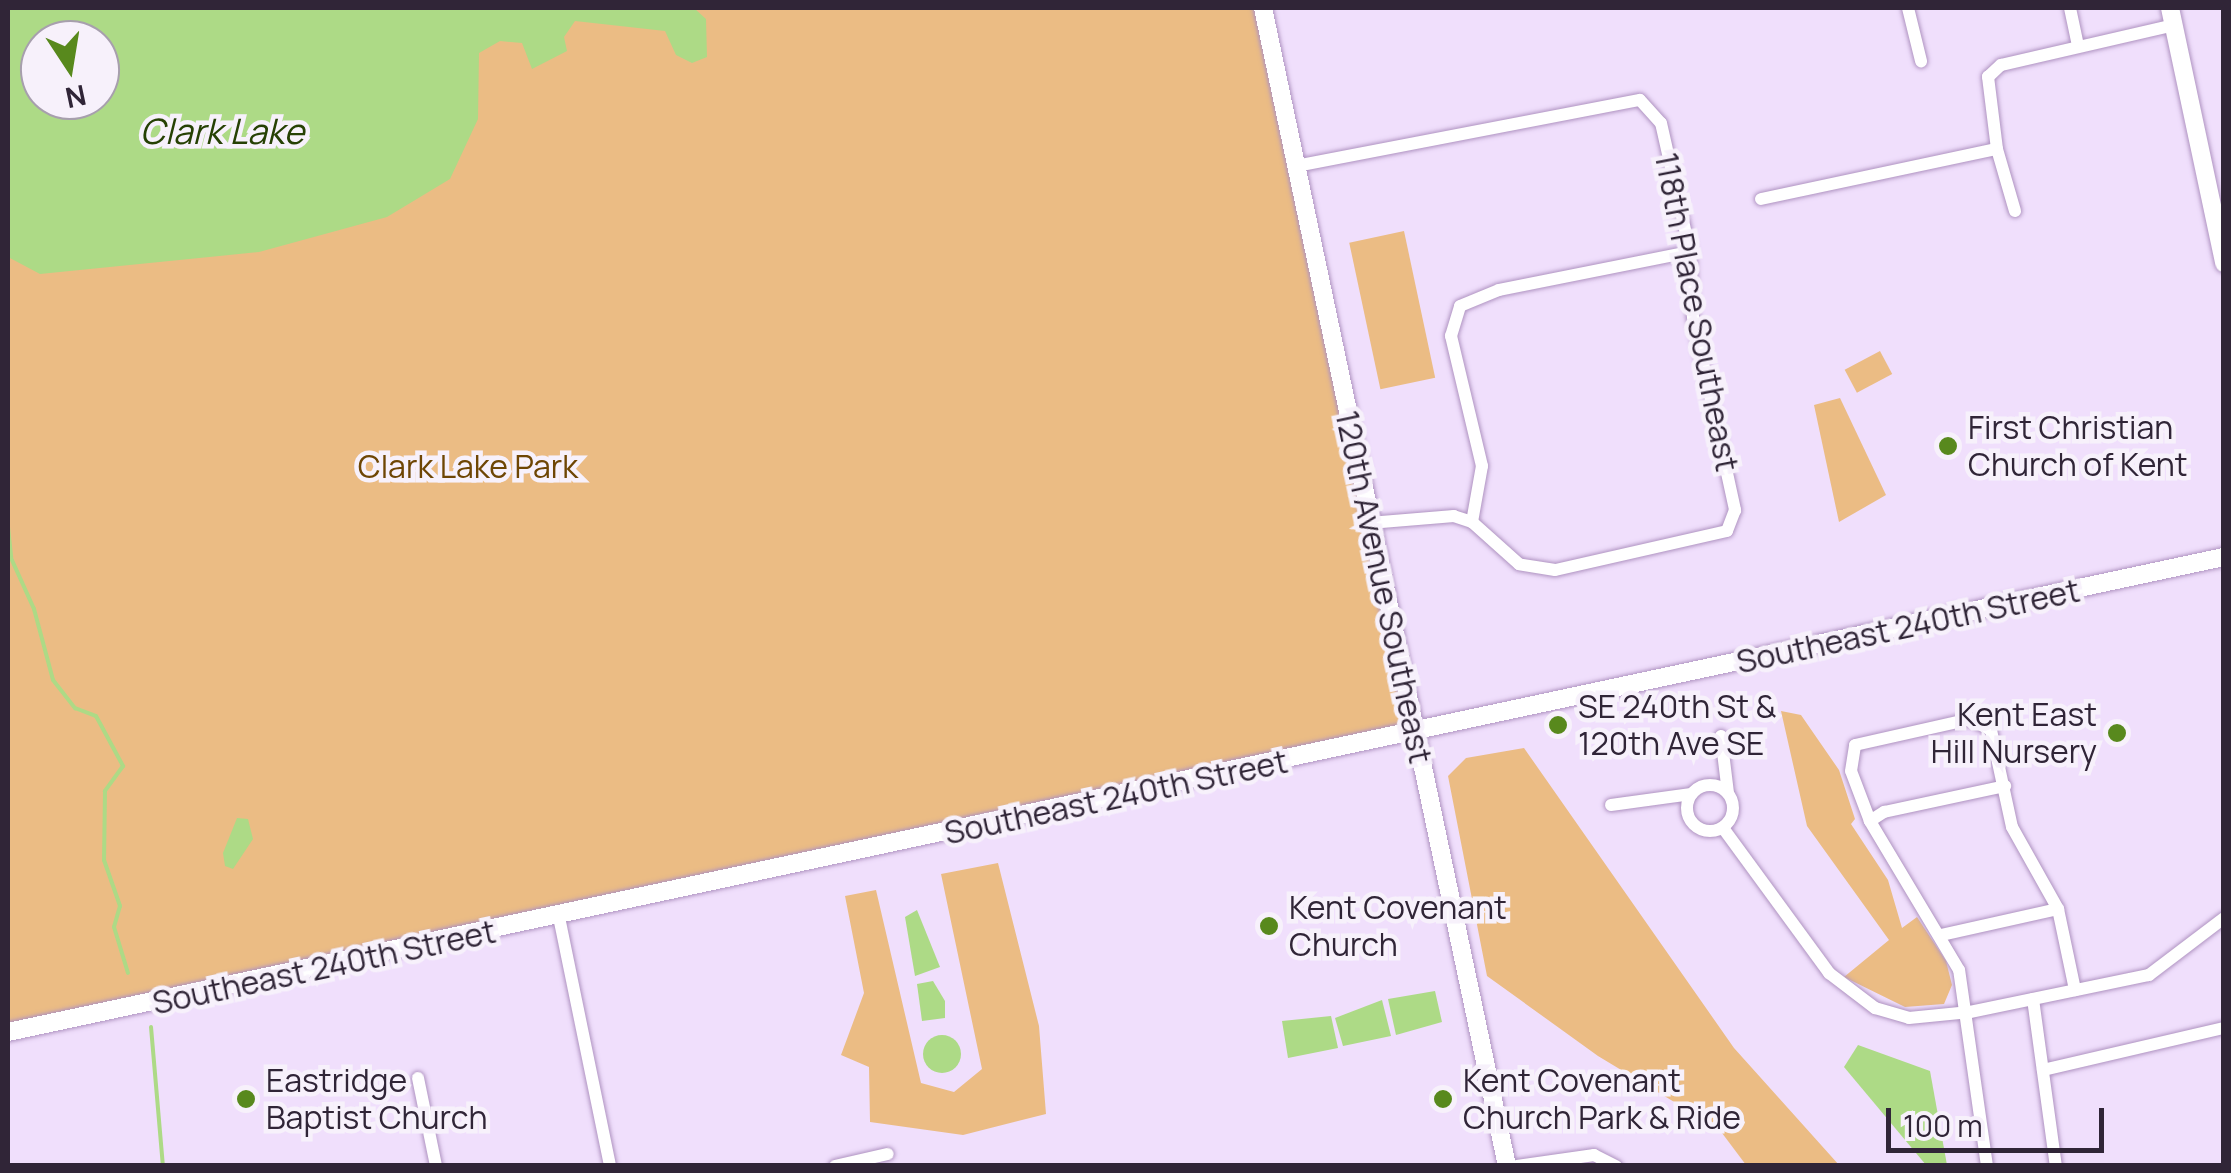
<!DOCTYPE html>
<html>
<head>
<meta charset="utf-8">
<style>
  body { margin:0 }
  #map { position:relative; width:2231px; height:1173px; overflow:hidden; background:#f0dffc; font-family:Manrope,sans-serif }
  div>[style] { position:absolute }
  .green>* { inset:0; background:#ebbc84; transform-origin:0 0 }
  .water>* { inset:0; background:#adda86 }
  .round { border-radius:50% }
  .stream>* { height:4px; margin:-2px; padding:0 2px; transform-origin:2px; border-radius:2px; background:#adda86 }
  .roads { filter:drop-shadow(0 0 2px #af93c1) drop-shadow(0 0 2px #af93c1) }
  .minor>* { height:12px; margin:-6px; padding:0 6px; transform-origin:6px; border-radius:6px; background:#fff }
  .minor>.ring { margin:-6px; padding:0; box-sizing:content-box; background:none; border:12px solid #fff; border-radius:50% }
  .tertiary>* { height:18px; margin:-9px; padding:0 9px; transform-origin:9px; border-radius:9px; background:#fff }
  .secondary>* { height:18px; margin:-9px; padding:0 9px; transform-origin:9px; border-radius:9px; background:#fff }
  .dots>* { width:28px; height:28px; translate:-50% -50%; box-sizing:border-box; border:5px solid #f7f1fb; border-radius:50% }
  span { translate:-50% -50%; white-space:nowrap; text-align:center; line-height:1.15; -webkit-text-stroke:9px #f7f1fb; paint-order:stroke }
  .street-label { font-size:32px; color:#302537 }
  .poi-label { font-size:32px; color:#302537 }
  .left { translate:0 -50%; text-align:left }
  .right { translate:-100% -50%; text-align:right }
  .park-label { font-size:32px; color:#6e4604 }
  .water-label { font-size:35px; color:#264104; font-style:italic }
  .frame { position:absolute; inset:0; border:10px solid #302537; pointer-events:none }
  .north { position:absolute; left:20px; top:20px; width:100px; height:100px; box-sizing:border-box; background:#f7f1fb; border:2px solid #a79fad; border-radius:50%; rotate:168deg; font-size:28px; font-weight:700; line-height:40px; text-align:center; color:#302537 }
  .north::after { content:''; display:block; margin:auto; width:35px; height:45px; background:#58891d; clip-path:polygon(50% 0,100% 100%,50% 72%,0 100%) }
  .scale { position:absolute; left:1886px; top:1108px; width:218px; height:45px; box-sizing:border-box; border:5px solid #302537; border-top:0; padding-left:12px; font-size:30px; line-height:35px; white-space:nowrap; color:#302537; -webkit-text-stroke:8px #f7f1fb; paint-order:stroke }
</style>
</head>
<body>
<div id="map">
  <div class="green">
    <div style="clip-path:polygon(evenodd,8px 8px,1263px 8px,1414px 733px,8px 1032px,8px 8px,40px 40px,100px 40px,100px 100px,40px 100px,40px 40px)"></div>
    <div style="left:1404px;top:231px;width:150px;height:56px;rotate:78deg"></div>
    <div style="left:1880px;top:351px;width:26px;height:40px;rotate:62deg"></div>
    <div style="clip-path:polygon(1840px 398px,1886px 495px,1839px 522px,1814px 405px)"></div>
    <div style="clip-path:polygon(1781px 711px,1801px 715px,1839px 770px,1855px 819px,1851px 824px,1888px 880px,1902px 928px,1917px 917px,1946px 961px,1952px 985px,1944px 1004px,1905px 1007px,1844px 977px,1889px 940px,1807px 826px)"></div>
    <div style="clip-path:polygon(1524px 748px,1734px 1048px,1839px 1165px,1746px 1165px,1719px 1129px,1598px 1056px,1487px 976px,1448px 776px,1466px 758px)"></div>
    <div style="clip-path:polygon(998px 863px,1039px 1026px,1046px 1114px,963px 1135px,870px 1122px,869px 1067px,841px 1055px,864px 993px,845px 896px,876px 890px,921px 1083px,954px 1092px,982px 1069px,941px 874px)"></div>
  </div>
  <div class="water">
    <div style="clip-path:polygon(evenodd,8px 8px,694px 8px,706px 19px,707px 57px,692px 63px,676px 55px,665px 31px,575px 21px,564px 37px,567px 51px,532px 69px,522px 43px,500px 41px,479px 53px,478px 119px,450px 179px,387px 217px,259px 252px,40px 274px,8px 257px,8px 8px,100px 40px,100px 100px,40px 100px,40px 40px,100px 40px)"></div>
    <div style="clip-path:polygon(237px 818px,248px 819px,253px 839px,233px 869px,225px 866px,223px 853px)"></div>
    <div style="clip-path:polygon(917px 910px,940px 967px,915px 976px,905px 917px)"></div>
    <div style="clip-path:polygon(933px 981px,945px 1001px,945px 1018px,922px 1021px,917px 984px)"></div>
    <div style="clip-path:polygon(1435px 991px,1442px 1022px,1396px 1035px,1388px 999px)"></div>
    <div style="clip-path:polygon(1382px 1000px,1391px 1036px,1343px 1046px,1335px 1018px)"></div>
    <div style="clip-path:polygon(1331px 1016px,1338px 1048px,1288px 1058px,1282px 1021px)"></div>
    <div class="round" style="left:923px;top:1035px;width:38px;height:38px"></div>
    <div style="clip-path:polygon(1858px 1045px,1930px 1071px,1947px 1165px,1926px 1165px,1844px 1067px)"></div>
  </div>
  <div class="stream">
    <div style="left:8px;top:527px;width:31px;rotate:84deg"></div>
    <div style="left:11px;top:558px;width:56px;rotate:65.7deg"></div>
    <div style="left:34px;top:609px;width:73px;rotate:75deg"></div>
    <div style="left:53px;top:680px;width:36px;rotate:52deg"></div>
    <div style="left:75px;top:708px;width:22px;rotate:21deg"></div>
    <div style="left:96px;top:716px;width:57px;rotate:61.6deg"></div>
    <div style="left:123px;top:766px;width:31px;rotate:126deg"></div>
    <div style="left:105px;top:791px;width:69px;rotate:90.8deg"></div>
    <div style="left:104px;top:860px;width:49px;rotate:70.8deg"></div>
    <div style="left:120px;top:906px;width:22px;rotate:106deg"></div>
    <div style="left:114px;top:927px;width:48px;rotate:73.1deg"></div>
    <div style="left:151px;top:1027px;width:140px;rotate:85.1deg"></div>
  </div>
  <div class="roads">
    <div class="minor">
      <div style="left:1908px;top:8px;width:55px;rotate:76.2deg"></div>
      <div style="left:2070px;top:8px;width:38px;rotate:78deg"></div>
      <div style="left:1296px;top:166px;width:350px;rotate:-10.9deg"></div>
      <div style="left:1640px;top:100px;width:31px;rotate:48deg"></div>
      <div style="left:1661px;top:123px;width:132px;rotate:77.3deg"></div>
      <div style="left:1690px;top:252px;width:65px;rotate:87.4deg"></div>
      <div style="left:1693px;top:317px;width:198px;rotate:77.7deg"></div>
      <div style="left:1735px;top:510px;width:22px;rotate:111deg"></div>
      <div style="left:1727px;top:531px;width:176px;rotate:167.2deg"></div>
      <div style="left:1555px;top:570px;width:36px;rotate:-171deg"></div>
      <div style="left:1519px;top:564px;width:63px;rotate:-138.2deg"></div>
      <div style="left:1472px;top:522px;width:19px;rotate:-162deg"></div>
      <div style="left:1454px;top:516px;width:85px;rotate:175.3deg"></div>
      <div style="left:1761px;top:199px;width:241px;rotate:-12deg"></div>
      <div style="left:2015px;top:211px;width:65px;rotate:-106.2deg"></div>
      <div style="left:1997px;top:149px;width:73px;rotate:-97.1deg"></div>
      <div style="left:1988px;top:77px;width:18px;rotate:-43deg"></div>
      <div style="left:2001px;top:65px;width:178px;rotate:-13deg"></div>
      <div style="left:1472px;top:522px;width:57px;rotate:-79.9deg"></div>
      <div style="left:1482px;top:466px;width:134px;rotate:-103.4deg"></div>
      <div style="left:1451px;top:336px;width:31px;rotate:-73deg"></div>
      <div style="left:1460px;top:306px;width:42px;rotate:-22.3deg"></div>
      <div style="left:1499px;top:290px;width:195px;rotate:-11.3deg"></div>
      <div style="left:1721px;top:736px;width:57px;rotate:83deg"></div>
      <div class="ring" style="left:1687px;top:785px;width:34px;height:34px"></div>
      <div style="left:1611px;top:805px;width:81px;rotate:-7.8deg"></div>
      <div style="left:1870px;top:821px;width:17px;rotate:-33deg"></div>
      <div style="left:1884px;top:812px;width:124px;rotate:-12.1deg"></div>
      <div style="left:1723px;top:828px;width:180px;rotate:53.8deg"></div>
      <div style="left:1829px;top:973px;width:58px;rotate:37.3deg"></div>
      <div style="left:1875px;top:1008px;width:35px;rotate:16deg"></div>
      <div style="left:1909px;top:1018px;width:61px;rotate:-5.6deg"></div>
      <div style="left:1970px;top:1012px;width:183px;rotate:-11.7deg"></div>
      <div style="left:2149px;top:975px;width:94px;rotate:-37.2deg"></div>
      <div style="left:559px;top:917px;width:254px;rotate:78.4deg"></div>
      <div style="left:1941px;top:935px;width:120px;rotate:-12.5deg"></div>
      <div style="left:2033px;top:999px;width:169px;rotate:82.2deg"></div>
      <div style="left:2043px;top:1070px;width:186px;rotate:-13.1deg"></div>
      <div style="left:418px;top:1078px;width:90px;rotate:78.4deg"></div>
      <div style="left:835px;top:1166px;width:54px;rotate:-12.8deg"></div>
      <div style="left:1517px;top:1166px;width:78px;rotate:-8.1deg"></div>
      <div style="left:1594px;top:1155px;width:25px;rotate:27deg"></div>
      <div style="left:1987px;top:1166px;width:198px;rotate:-98.1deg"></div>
      <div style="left:1959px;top:970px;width:174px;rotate:-120.9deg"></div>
      <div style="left:1870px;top:821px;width:53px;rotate:-110.8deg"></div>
      <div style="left:1851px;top:771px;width:26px;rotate:-81deg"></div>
      <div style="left:1855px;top:745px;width:118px;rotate:-12.7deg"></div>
      <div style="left:1970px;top:719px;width:24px;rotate:28deg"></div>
      <div style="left:1991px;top:730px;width:99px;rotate:77.8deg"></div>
      <div style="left:2012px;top:827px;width:94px;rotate:60.7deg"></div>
      <div style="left:2058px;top:909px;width:83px;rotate:78.1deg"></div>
    </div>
    <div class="tertiary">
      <div style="left:1263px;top:8px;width:1183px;rotate:78.1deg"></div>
    </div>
    <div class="secondary">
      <div style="left:2170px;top:8px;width:261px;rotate:78deg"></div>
      <div style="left:8px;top:1032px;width:2266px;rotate:-12.1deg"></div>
    </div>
  </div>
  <div class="dots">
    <div style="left:1948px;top:446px;background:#58891d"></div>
    <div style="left:1558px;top:725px;background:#58891d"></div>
    <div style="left:2117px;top:733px;background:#58891d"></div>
    <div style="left:1269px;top:926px;background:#58891d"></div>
    <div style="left:246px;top:1099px;background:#58891d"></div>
    <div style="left:1443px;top:1099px;background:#58891d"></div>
  </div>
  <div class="street-label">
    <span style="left:1697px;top:312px;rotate:79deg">118th Place Southeast</span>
    <span style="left:1384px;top:587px;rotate:78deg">120th Avenue Southeast</span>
    <span style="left:1908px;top:626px;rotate:-12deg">Southeast 240th Street</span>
    <span style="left:1116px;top:797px;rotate:-12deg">Southeast 240th Street</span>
    <span style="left:324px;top:967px;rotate:-12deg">Southeast 240th Street</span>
  </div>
  <div class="poi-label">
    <span class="left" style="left:1968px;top:446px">First Christian<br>Church of Kent</span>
    <span class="left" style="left:1578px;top:725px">SE 240th St &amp;<br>120th Ave SE</span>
    <span class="right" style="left:2097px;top:733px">Kent East<br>Hill Nursery</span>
    <span class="left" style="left:1289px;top:926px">Kent Covenant<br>Church</span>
    <span class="left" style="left:266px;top:1099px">Eastridge<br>Baptist Church</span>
    <span class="left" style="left:1463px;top:1099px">Kent Covenant<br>Church Park &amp; Ride</span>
  </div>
  <div class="park-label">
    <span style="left:468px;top:466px">Clark Lake Park</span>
  </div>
  <div class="water-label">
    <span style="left:222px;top:131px">Clark Lake</span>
  </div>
  <div class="frame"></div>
  <div class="north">N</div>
  <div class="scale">100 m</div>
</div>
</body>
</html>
